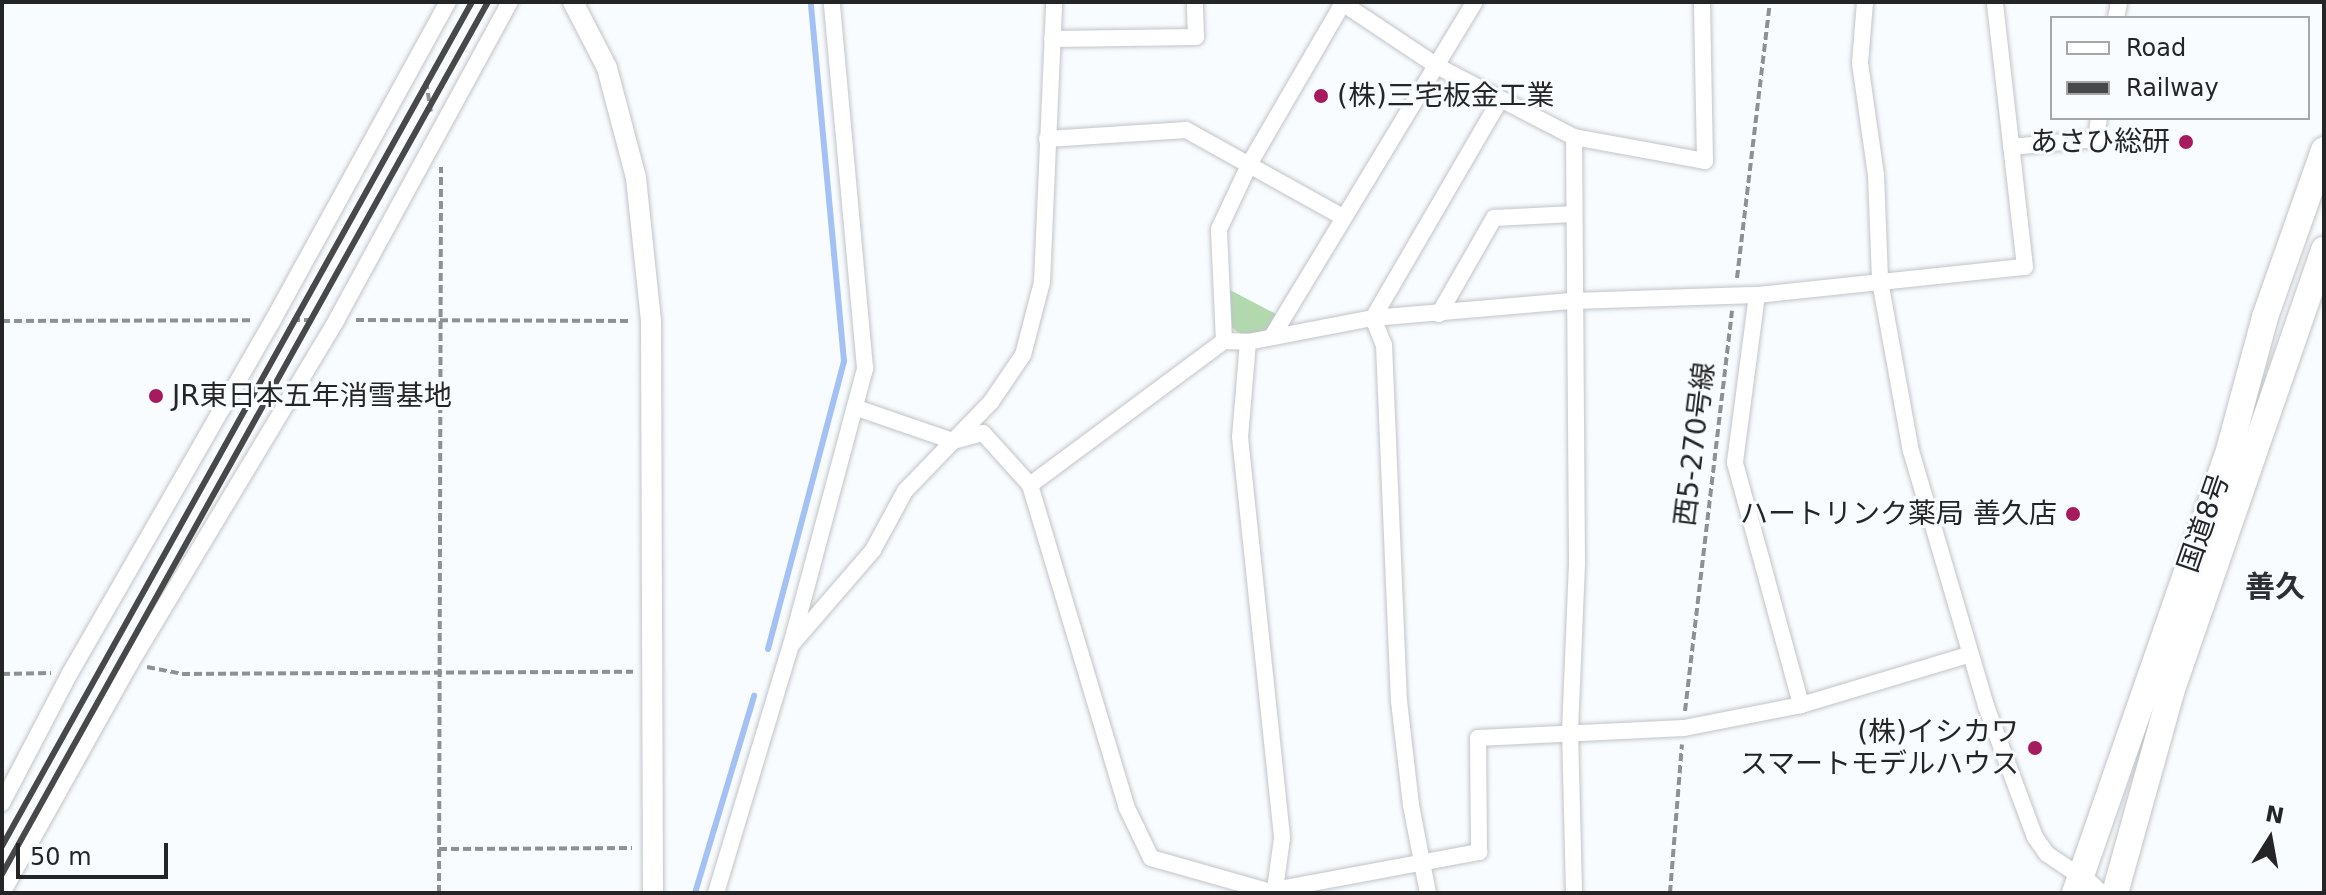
<!DOCTYPE html>
<html>
<head>
<meta charset="utf-8">
<style>
  body { margin:0 }
  #map { position:relative; width:2326px; height:895px; overflow:hidden; background:#f9fcfe; font-family:"DejaVu Sans","Noto Sans JP",sans-serif }
  div>[style] { position:absolute }
  .green>* { inset:0; background:#b2d9ad }
  .stream>* { height:6px; margin:-3px; padding:0 3px; transform-origin:3px; border-radius:3px; background:#a3c1f3 }
  .path>* { height:4px; margin-top:-2px; transform-origin:0; background:repeating-linear-gradient(90deg,#8e9092 0 8px,transparent 0 12px) }
  .roads { filter:drop-shadow(0 0 2px #c0c4c9) drop-shadow(0 0 2px #c0c4c9) }
  .minor>* { height:16px; margin:-8px; padding:0 8px; transform-origin:8px; border-radius:8px; background:#fff }
  .tertiary>* { height:20px; margin:-10px; padding:0 10px; transform-origin:10px; border-radius:10px; background:#fff }
  .trunk>* { height:26px; margin:-13px; padding:0 13px; transform-origin:13px; border-radius:13px; background:#fff }
  .rail>* { height:6px; margin:-3px; padding:0 3px; transform-origin:3px; border-radius:3px; background:#47484a }
  .dots>* { width:22px; height:22px; translate:-50% -50%; box-sizing:border-box; border:4px solid #f9fcfe; border-radius:50% }
  span { translate:-50% -50%; white-space:nowrap; text-align:center; line-height:1.15; -webkit-text-stroke:6px #f9fcfe; paint-order:stroke }
  .poi-label { font-size:28px; color:#242527 }
  .left { translate:0 -50%; text-align:left }
  .right { translate:-100% -50%; text-align:right }
  .street-label { font-size:28px; color:#242527 }
  .neighbourhood-label { font-size:30px; color:#2c2f33; font-weight:700 }
  .frame { position:absolute; inset:0; border:4px solid #242527; pointer-events:none }
  .legend { position:absolute; left:2050px; top:16px; width:260px; height:104px; box-sizing:border-box; background:#f9fcfe; border:2px solid #a4a6a8; margin:0; padding:10px 14px; list-style:none; font-size:24px; color:#242527 }
  .legend li { display:flex; align-items:center; gap:16px; height:40px }
  .legend b { width:40px; border:2px solid #a4a6a8 }
  .north { position:absolute; left:2230px; top:799px; width:80px; height:80px; -webkit-text-stroke:6px #f9fcfe; paint-order:stroke; rotate:11deg; font-size:22px; font-weight:700; line-height:32px; text-align:center; color:#242527 }
  .north::after { content:''; display:block; margin:auto; width:28px; height:36px; background:#242527; clip-path:polygon(50% 0,100% 100%,50% 72%,0 100%) }
  .scale { position:absolute; left:16px; top:843px; width:152px; height:36px; box-sizing:border-box; border:4px solid #242527; border-top:0; padding-left:10px; font-size:24px; line-height:28px; white-space:nowrap; color:#242527; -webkit-text-stroke:6px #f9fcfe; paint-order:stroke }
</style>
</head>
<body>
<div id="map">
  <div class="green">
    <div style="clip-path:polygon(1230px 290px,1278px 315px,1266px 331px,1244px 336px,1232px 328px)"></div>
  </div>
  <div class="stream">
    <div style="left:768px;top:649px;width:298px;rotate:-75.2deg"></div>
    <div style="left:844px;top:361px;width:361px;rotate:-95.3deg"></div>
    <div style="left:695px;top:893px;width:206px;rotate:-73.3deg"></div>
  </div>
  <div class="path">
    <div style="left:426px;top:81px;width:31px;rotate:81deg"></div>
    <div style="left:1737px;top:278px;width:278px;rotate:-83.2deg"></div>
    <div style="left:292px;top:320px;width:24px"></div>
    <div style="left:356px;top:320px;width:276px;rotate:0.2deg"></div>
    <div style="left:2px;top:321px;width:250px;rotate:-0.2deg"></div>
    <div style="left:147px;top:667px;width:36px;rotate:11deg"></div>
    <div style="left:182px;top:674px;width:451px;rotate:-0.3deg"></div>
    <div style="left:2px;top:674px;width:49px;rotate:-1.2deg"></div>
    <div style="left:1685px;top:711px;width:403px;rotate:-83.3deg"></div>
    <div style="left:439px;top:849px;width:193px;rotate:-0.3deg"></div>
    <div style="left:439px;top:893px;width:726px;rotate:-89.84deg"></div>
    <div style="left:1670px;top:893px;width:149px;rotate:-85.4deg"></div>
  </div>
  <div class="roads">
    <div class="minor">
      <div style="left:1341px;top:2px;width:115px;rotate:33.7deg"></div>
      <div style="left:1437px;top:66px;width:154px;rotate:27.4deg"></div>
      <div style="left:1865px;top:2px;width:61px;rotate:94.7deg"></div>
      <div style="left:1860px;top:63px;width:113px;rotate:81.9deg"></div>
      <div style="left:1876px;top:175px;width:106px;rotate:87.8deg"></div>
      <div style="left:1880px;top:281px;width:173px;rotate:79.7deg"></div>
      <div style="left:1911px;top:451px;width:266px;rotate:73.6deg"></div>
      <div style="left:1986px;top:706px;width:140px;rotate:69.5deg"></div>
      <div style="left:2035px;top:837px;width:21px;rotate:55deg"></div>
      <div style="left:2047px;top:854px;width:41px;rotate:34.1deg"></div>
      <div style="left:2116px;top:18px;width:16px;rotate:-79deg"></div>
      <div style="left:1052px;top:39px;width:144px;rotate:-0.8deg"></div>
      <div style="left:1196px;top:37px;width:35px;rotate:-92deg"></div>
      <div style="left:1047px;top:139px;width:139px;rotate:-3.7deg"></div>
      <div style="left:1186px;top:130px;width:179px;rotate:29deg"></div>
      <div style="left:2011px;top:147px;width:85px;rotate:-5.4deg"></div>
      <div style="left:2096px;top:139px;width:21px;rotate:-82deg"></div>
      <div style="left:1757px;top:295px;width:169px;rotate:97.5deg"></div>
      <div style="left:1735px;top:463px;width:251px;rotate:74.7deg"></div>
      <div style="left:1439px;top:314px;width:111px;rotate:-60.2deg"></div>
      <div style="left:1494px;top:218px;width:80px;rotate:-2.9deg"></div>
      <div style="left:1373px;top:318px;width:29px;rotate:68deg"></div>
      <div style="left:1384px;top:345px;width:356px;rotate:87.6deg"></div>
      <div style="left:1399px;top:701px;width:105px;rotate:83.4deg"></div>
      <div style="left:1411px;top:805px;width:90px;rotate:79.1deg"></div>
      <div style="left:1373px;top:318px;width:252px;rotate:-59.8deg"></div>
      <div style="left:1273px;top:335px;width:389px;rotate:-58.8deg"></div>
      <div style="left:1224px;top:341px;width:112px;rotate:-92.6deg"></div>
      <div style="left:1219px;top:229px;width:75px;rotate:-64.8deg"></div>
      <div style="left:1251px;top:161px;width:183px;rotate:-59.8deg"></div>
      <div style="left:1248px;top:342px;width:95px;rotate:94.8deg"></div>
      <div style="left:1240px;top:437px;width:403px;rotate:84deg"></div>
      <div style="left:1282px;top:838px;width:52px;rotate:97.7deg"></div>
      <div style="left:1275px;top:890px;width:208px;rotate:-10.6deg"></div>
      <div style="left:1479px;top:852px;width:114px;rotate:-90.5deg"></div>
      <div style="left:1478px;top:738px;width:206px;rotate:-2.8deg"></div>
      <div style="left:1684px;top:728px;width:119px;rotate:-11.1deg"></div>
      <div style="left:1801px;top:705px;width:177px;rotate:-16.7deg"></div>
      <div style="left:857px;top:408px;width:102px;rotate:19deg"></div>
      <div style="left:953px;top:441px;width:31px;rotate:-15deg"></div>
      <div style="left:983px;top:433px;width:70px;rotate:47.9deg"></div>
      <div style="left:1030px;top:485px;width:335px;rotate:73.3deg"></div>
      <div style="left:1126px;top:806px;width:58px;rotate:64.3deg"></div>
      <div style="left:1151px;top:858px;width:129px;rotate:15.8deg"></div>
      <div style="left:1030px;top:485px;width:242px;rotate:-36.6deg"></div>
      <div style="left:1224px;top:341px;width:24px;rotate:2deg"></div>
      <div style="left:1248px;top:342px;width:127px;rotate:-10.9deg"></div>
      <div style="left:1373px;top:318px;width:201px;rotate:-4.9deg"></div>
      <div style="left:1573px;top:301px;width:184px;rotate:-1.9deg"></div>
      <div style="left:1757px;top:295px;width:269px;rotate:-6deg"></div>
      <div style="left:2025px;top:267px;width:267px;rotate:-96.5deg"></div>
      <div style="left:792px;top:644px;width:124px;rotate:-49.2deg"></div>
      <div style="left:873px;top:550px;width:67px;rotate:-61.5deg"></div>
      <div style="left:905px;top:491px;width:124px;rotate:-46deg"></div>
      <div style="left:991px;top:402px;width:57px;rotate:-55.8deg"></div>
      <div style="left:1023px;top:355px;width:75px;rotate:-75.4deg"></div>
      <div style="left:1042px;top:282px;width:280px;rotate:-87.5deg"></div>
      <div style="left:2px;top:803px;width:147px;rotate:-62.4deg"></div>
      <div style="left:70px;top:673px;width:407px;rotate:-60.1deg"></div>
      <div style="left:273px;top:320px;width:363px;rotate:-61.2deg"></div>
      <div style="left:2px;top:893px;width:262px;rotate:-60.8deg"></div>
      <div style="left:130px;top:664px;width:402px;rotate:-59deg"></div>
      <div style="left:337px;top:319px;width:361px;rotate:-61.4deg"></div>
      <div style="left:716px;top:893px;width:259px;rotate:-73.2deg"></div>
      <div style="left:791px;top:645px;width:287px;rotate:-75deg"></div>
      <div style="left:865px;top:368px;width:367px;rotate:-95.2deg"></div>
      <div style="left:1574px;top:893px;width:162px;rotate:-91.4deg"></div>
      <div style="left:1570px;top:731px;width:167px;rotate:-87.6deg"></div>
      <div style="left:1577px;top:564px;width:427px;rotate:-90.4deg"></div>
      <div style="left:1574px;top:137px;width:133px;rotate:10.4deg"></div>
      <div style="left:1705px;top:161px;width:159px;rotate:-91.1deg"></div>
    </div>
    <div class="tertiary">
      <div style="left:573px;top:2px;width:74px;rotate:62.7deg"></div>
      <div style="left:607px;top:68px;width:114px;rotate:75.2deg"></div>
      <div style="left:636px;top:178px;width:144px;rotate:84deg"></div>
      <div style="left:651px;top:321px;width:572px;rotate:89.8deg"></div>
      <div style="left:2081px;top:877px;width:24px;rotate:42deg"></div>
    </div>
    <div class="trunk">
      <div style="left:2075px;top:893px;width:472px;rotate:-70.8deg"></div>
      <div style="left:2230px;top:447px;width:135px;rotate:-74.9deg"></div>
      <div style="left:2265px;top:317px;width:177px;rotate:-70.5deg"></div>
      <div style="left:2115px;top:893px;width:209px;rotate:-74.4deg"></div>
      <div style="left:2171px;top:692px;width:468px;rotate:-70.9deg"></div>
    </div>
  </div>
  <div class="rail">
    <div style="left:2px;top:846px;width:966px;rotate:-60.89deg"></div>
    <div style="left:2px;top:874px;width:998px;rotate:-60.87deg"></div>
  </div>
  <div class="dots">
    <div style="left:1321px;top:96px;background:#a61a5f"></div>
    <div style="left:2186px;top:142px;background:#a61a5f"></div>
    <div style="left:156px;top:396px;background:#a61a5f"></div>
    <div style="left:2073px;top:514px;background:#a61a5f"></div>
    <div style="left:2035px;top:748px;background:#a61a5f"></div>
  </div>
  <div class="poi-label">
    <span class="left" style="left:1337px;top:96px">(株)三宅板金工業</span>
    <span class="right" style="left:2170px;top:142px">あさひ総研</span>
    <span class="left" style="left:172px;top:396px">JR東日本五年消雪基地</span>
    <span class="right" style="left:2057px;top:514px">ハートリンク薬局 善久店</span>
    <span class="right" style="left:2019px;top:748px">(株)イシカワ<br>スマートモデルハウス</span>
  </div>
  <div class="street-label">
    <span style="left:1695px;top:444px;rotate:-83deg">西5-270号線</span>
    <span style="left:2204px;top:523px;rotate:-71deg">国道8号</span>
  </div>
  <div class="neighbourhood-label">
    <span style="left:2275px;top:587px">善久</span>
  </div>
  <div class="frame"></div>
  <ul class="legend">
  <li><b style="height:10px;background:#fff"></b>Road</li>
  <li><b style="height:10px;background:#47484a"></b>Railway</li>
  </ul>
  <div class="north">N</div>
  <div class="scale">50 m</div>
</div>
</body>
</html>
